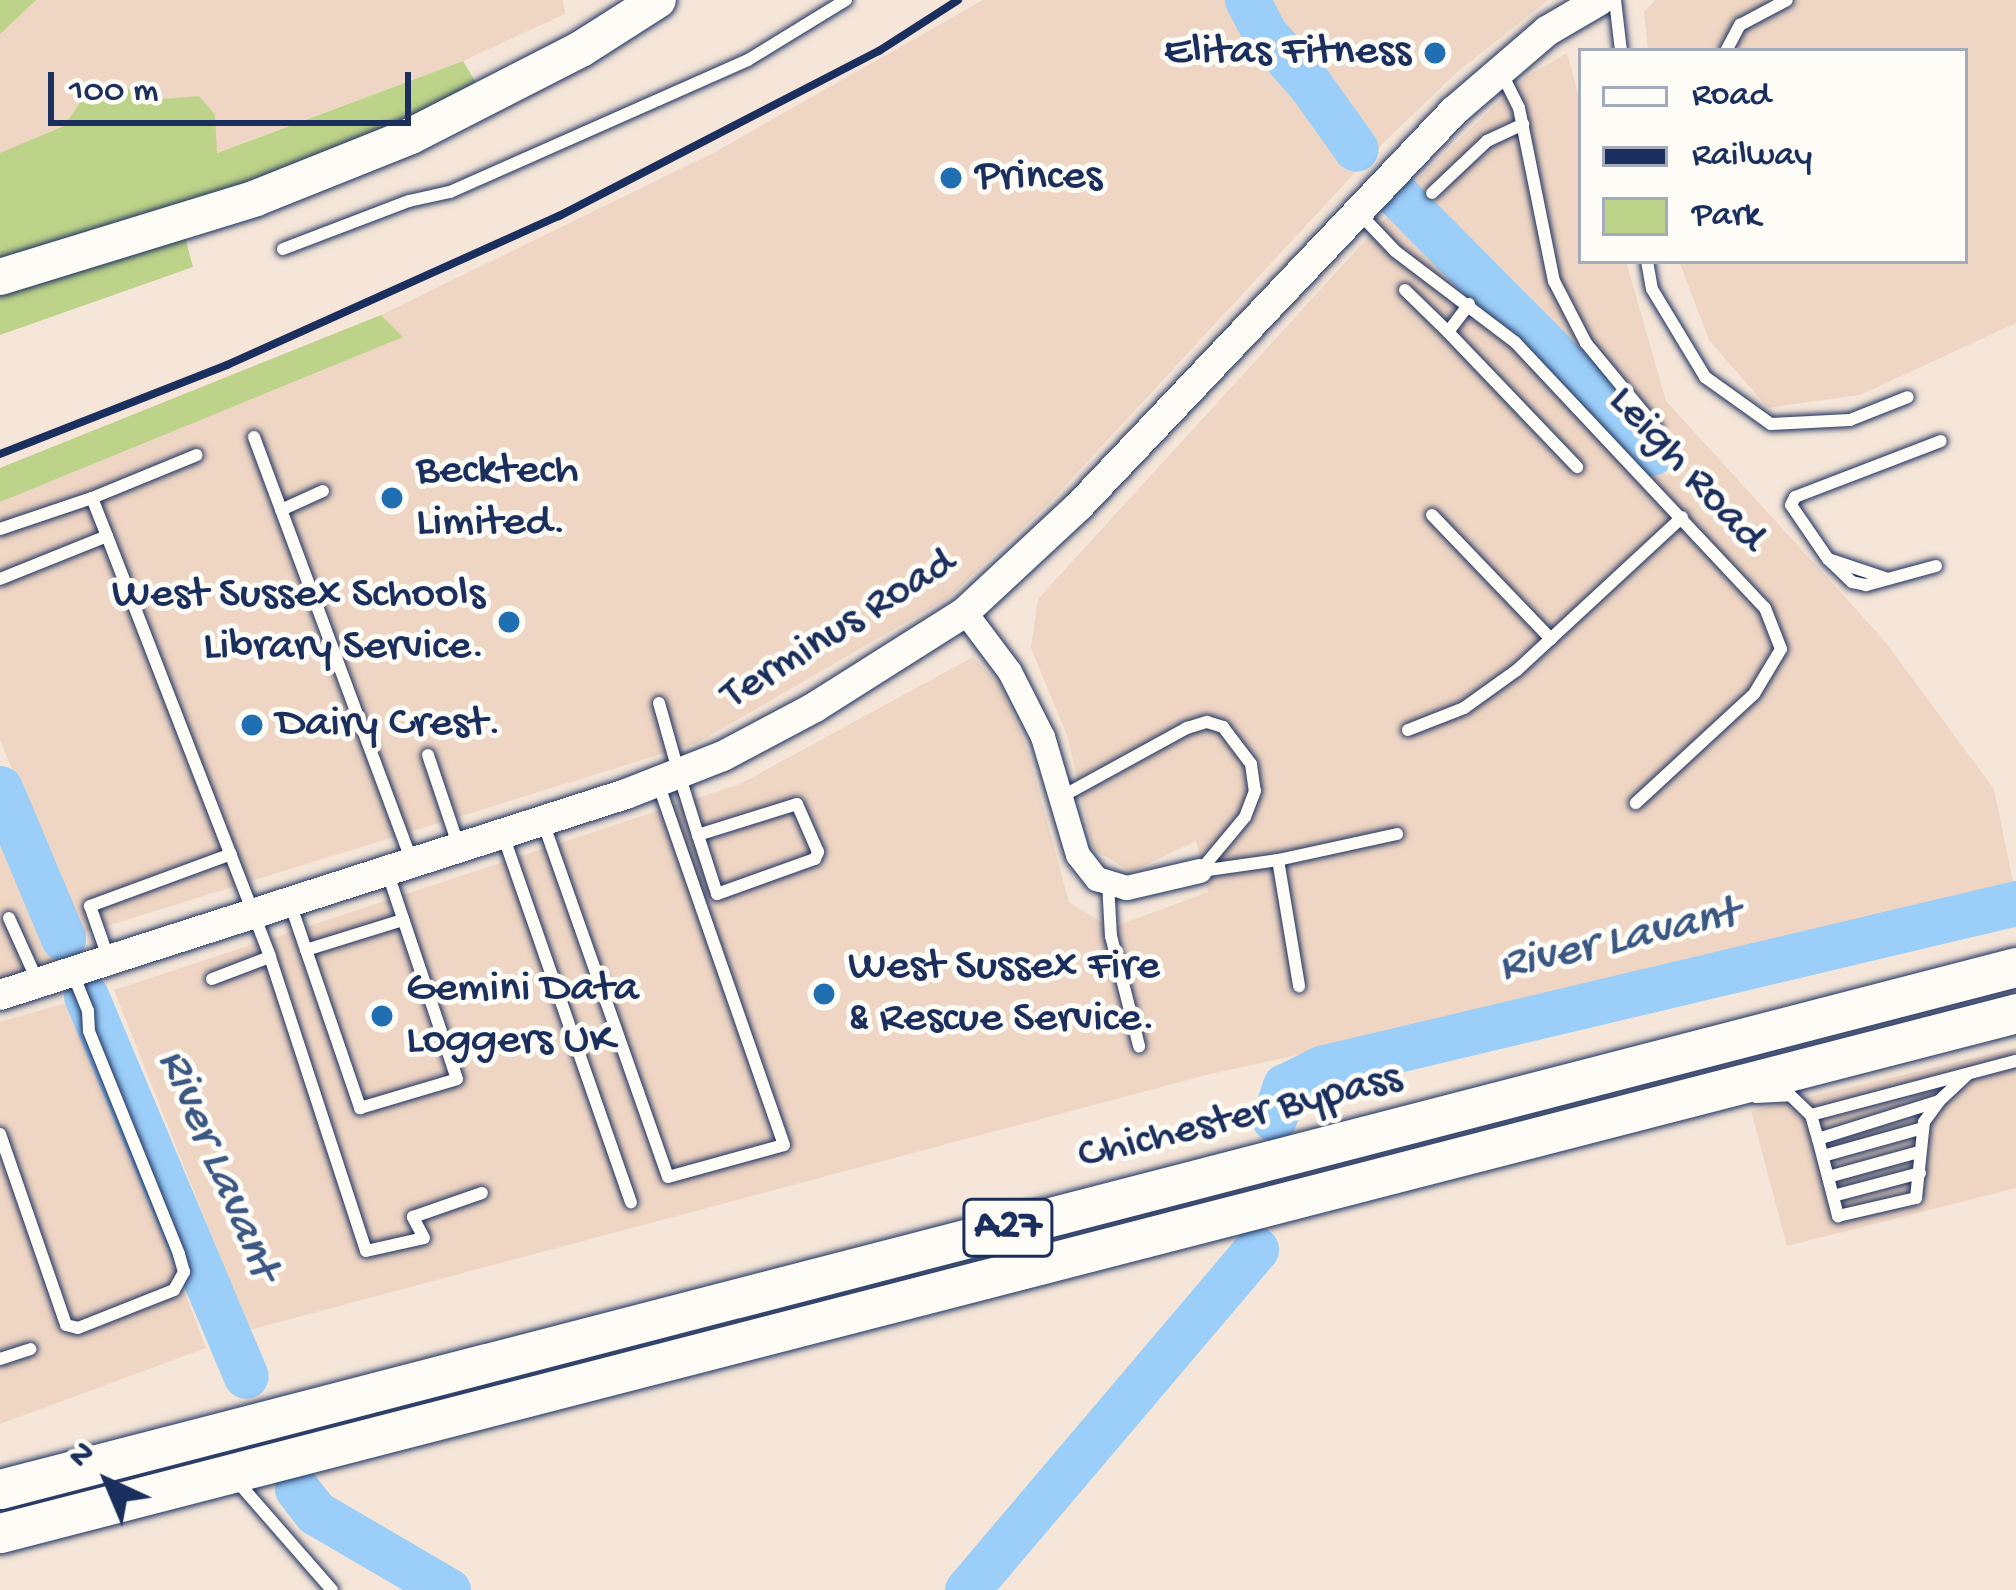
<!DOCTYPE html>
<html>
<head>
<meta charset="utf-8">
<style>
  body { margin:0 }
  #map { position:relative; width:2016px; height:1590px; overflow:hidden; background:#f5e6d9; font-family:"Gochi Hand",sans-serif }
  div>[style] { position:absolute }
  .built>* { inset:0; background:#efd6c4 }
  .green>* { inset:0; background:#bdd389 }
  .river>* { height:45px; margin:-22.5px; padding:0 22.5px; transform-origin:22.5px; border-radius:22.5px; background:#9bcef8 }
  .roads { filter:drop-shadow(0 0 3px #1b2f5e) drop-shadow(0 0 3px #1b2f5e) }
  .service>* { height:12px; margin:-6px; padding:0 6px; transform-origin:6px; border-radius:6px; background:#fdfcf7 }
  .minor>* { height:24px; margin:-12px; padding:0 12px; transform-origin:12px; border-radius:12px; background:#fdfcf7 }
  .tertiary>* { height:30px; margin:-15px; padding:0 15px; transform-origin:15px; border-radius:15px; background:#fdfcf7 }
  .primary>* { height:36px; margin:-18px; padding:0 18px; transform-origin:18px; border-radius:18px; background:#fdfcf7 }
  .trunk>* { height:39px; margin:-19.5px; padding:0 19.5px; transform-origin:19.5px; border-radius:19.5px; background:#fdfcf7 }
  .rail>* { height:8px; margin:-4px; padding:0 4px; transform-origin:4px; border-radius:4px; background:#1b2f5e }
  .dots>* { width:33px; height:33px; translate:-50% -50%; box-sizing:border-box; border:6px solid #fdfcf7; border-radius:50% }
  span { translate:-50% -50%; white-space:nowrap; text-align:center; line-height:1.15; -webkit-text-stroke:10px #fdfcf7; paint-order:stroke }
  .shield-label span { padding:3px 9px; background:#fdfcf7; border:3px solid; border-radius:9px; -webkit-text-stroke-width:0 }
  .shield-label { font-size:42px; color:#1b2f5e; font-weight:700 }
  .poi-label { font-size:45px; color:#1b2f5e }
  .right { translate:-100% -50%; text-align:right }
  .left { translate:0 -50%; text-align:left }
  .street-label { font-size:45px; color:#1b2f5e }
  .water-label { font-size:48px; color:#3b5784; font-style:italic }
  .legend { position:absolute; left:1578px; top:48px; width:390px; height:216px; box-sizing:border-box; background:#fdfcf7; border:3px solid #a3aaba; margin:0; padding:15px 21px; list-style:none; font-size:36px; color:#1b2f5e }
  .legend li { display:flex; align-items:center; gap:24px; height:60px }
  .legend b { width:60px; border:3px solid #a3aaba }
  .north { position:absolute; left:48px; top:1422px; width:120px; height:120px; -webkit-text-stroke:9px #fdfcf7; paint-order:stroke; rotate:316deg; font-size:33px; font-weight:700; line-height:48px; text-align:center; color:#1b2f5e }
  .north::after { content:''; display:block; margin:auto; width:42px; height:54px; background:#1b2f5e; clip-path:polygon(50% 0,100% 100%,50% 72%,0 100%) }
  .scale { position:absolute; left:48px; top:72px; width:363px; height:54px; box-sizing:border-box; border:6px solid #1b2f5e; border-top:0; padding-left:15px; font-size:36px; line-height:42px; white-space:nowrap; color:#1b2f5e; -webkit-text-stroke:9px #fdfcf7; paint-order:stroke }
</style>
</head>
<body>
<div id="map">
  <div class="built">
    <div style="clip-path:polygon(0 0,563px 0,565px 14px,463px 61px,216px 153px,0 215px)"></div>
    <div style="clip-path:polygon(983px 0,1548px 0,1456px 73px,1375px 151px,1050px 502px,948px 598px,697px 743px,81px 934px,0 740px,0 468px,381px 315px,715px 152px)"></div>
    <div style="clip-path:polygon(1655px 0,2016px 0,2016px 323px,1860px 395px,1768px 408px,1709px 340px,1679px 261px,1965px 261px,1965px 51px,1648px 51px,1644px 12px)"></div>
    <div style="clip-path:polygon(1567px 53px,1581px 104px,1581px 261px,1626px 261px,1666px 401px,1883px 639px,1994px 789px,2016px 897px,1206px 1075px,249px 1330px,114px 990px,740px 784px,973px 657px,1000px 685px,1027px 748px,1069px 902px,1111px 928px,1208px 892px,1196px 841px,1131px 872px,1093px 849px,1068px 738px,1031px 648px,1038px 599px,1394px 209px,1667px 476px,1677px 463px,1414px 183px,1524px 78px)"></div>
    <div style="clip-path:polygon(0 811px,60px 967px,0 987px)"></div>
    <div style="clip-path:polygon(73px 1001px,206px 1348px,0 1424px,0 1022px)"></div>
    <div style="clip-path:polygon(2016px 1048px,2016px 1188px,1787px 1246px,1751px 1111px)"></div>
  </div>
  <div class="green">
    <div style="clip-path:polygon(0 0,36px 0,0 34px)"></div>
    <div style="clip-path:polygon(463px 61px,478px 86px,252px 186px,0 261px,0 153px,64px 126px,86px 94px,124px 86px,150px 100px,199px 96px,215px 115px,217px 153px)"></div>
    <div style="clip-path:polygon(185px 237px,193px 267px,0 335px,0 294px)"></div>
    <div style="clip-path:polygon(381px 315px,403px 337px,0 502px,0 468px)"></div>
  </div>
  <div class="river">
    <div style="left:1247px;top:0;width:38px;rotate:62deg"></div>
    <div style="left:1265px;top:34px;width:64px;rotate:48.1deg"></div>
    <div style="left:1308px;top:82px;width:82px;rotate:54.4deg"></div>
    <div style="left:1396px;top:194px;width:364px;rotate:45.3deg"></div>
    <div style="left:0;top:788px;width:163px;rotate:67.2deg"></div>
    <div style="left:86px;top:996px;width:412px;rotate:67.2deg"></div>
    <div style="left:1274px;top:1119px;width:35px;rotate:-72deg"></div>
    <div style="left:1285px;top:1086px;width:40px;rotate:-26.6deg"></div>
    <div style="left:1321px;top:1068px;width:714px;rotate:-13.36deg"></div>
    <div style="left:297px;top:1489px;width:31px;rotate:52deg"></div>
    <div style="left:316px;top:1513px;width:153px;rotate:30.3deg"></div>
    <div style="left:967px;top:1590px;width:447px;rotate:-49.7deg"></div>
  </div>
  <div class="roads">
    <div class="service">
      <div style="left:1615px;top:0;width:51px;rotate:83.3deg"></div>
      <div style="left:1726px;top:51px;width:30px;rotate:-62deg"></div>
      <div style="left:1740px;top:25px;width:53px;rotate:-28deg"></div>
      <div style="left:1501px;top:72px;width:40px;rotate:63.4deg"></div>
      <div style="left:1519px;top:108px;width:177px;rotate:78.6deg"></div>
      <div style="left:1554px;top:281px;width:70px;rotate:62.7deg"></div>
      <div style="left:1586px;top:343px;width:110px;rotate:50.5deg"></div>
      <div style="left:1432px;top:193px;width:76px;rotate:-43.4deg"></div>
      <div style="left:1487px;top:141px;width:40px;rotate:-25deg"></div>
      <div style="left:1359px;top:213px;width:52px;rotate:46.5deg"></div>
      <div style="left:1395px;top:251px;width:151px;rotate:37.2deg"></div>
      <div style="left:1515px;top:342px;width:365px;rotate:46.8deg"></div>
      <div style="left:1765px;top:608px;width:44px;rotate:68.7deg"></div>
      <div style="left:1781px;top:649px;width:52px;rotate:121deg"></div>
      <div style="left:1754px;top:694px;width:161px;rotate:137.3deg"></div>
      <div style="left:283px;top:249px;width:135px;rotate:-20.9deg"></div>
      <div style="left:409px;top:201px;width:42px;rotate:-12.4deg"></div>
      <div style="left:450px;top:192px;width:326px;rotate:-23.9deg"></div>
      <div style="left:748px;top:60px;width:115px;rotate:-31.5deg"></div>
      <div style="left:1647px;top:261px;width:28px;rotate:80deg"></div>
      <div style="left:1652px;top:289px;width:103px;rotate:58.9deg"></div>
      <div style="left:1705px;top:377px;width:81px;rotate:35.5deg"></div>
      <div style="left:1771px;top:424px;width:79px;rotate:-2.9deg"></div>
      <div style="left:1850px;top:420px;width:62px;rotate:-21.6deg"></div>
      <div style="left:1405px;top:290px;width:60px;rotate:44.3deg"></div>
      <div style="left:1448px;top:332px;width:35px;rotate:-53deg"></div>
      <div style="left:1448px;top:332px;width:187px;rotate:46.3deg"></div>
      <div style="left:254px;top:437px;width:453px;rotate:69.6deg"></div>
      <div style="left:92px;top:498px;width:113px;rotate:-22.3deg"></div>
      <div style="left:281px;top:510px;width:46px;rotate:-24.3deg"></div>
      <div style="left:1432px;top:515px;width:172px;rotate:46.2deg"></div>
      <div style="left:0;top:529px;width:97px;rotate:-18.6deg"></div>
      <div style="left:92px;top:498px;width:41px;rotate:68.5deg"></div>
      <div style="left:1828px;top:559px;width:63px;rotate:18.4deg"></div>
      <div style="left:1936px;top:566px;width:73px;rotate:164.8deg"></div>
      <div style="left:1866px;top:585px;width:14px;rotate:-168deg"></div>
      <div style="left:1852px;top:582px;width:33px;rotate:-136deg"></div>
      <div style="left:1828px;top:559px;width:65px;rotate:-124.4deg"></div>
      <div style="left:1791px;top:505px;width:9px;rotate:-63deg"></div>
      <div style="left:1795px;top:497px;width:156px;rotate:-21deg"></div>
      <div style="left:0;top:579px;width:115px;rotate:-21.9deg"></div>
      <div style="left:107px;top:536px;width:451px;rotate:68.8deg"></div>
      <div style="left:659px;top:703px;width:74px;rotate:74.3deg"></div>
      <div style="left:679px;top:774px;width:64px;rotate:72.7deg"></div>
      <div style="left:698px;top:835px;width:62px;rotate:72.1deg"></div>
      <div style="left:717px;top:894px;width:104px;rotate:-19.7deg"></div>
      <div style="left:815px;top:859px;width:8px;rotate:-67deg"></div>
      <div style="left:818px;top:852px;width:52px;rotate:-113.6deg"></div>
      <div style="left:797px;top:804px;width:104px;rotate:162.6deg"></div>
      <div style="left:1408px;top:730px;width:60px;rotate:-21.4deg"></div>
      <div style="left:1464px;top:708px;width:65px;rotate:-35.6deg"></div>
      <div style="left:1517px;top:670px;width:225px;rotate:-42.8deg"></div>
      <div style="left:428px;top:755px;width:97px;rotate:71.4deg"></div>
      <div style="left:1061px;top:797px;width:144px;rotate:-28.7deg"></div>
      <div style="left:1187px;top:728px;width:21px;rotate:-17deg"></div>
      <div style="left:1207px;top:722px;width:17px;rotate:17deg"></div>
      <div style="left:1223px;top:727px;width:46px;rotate:52.9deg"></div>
      <div style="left:1251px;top:764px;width:27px;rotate:82deg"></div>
      <div style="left:1255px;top:791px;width:28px;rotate:111deg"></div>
      <div style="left:1245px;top:817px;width:70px;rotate:129.8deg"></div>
      <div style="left:543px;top:822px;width:376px;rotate:70.6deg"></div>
      <div style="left:668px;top:1177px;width:120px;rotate:-15.4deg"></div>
      <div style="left:784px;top:1145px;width:383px;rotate:-109.2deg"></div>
      <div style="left:503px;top:835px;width:389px;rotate:70.8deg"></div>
      <div style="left:1278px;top:860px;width:122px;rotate:-12.3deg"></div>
      <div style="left:1201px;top:871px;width:78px;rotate:-8.1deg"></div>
      <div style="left:1278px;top:860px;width:128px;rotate:80.5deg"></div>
      <div style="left:1108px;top:883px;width:53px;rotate:86.8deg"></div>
      <div style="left:1111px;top:936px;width:114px;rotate:75.7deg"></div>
      <div style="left:290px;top:903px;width:217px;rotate:71.1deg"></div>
      <div style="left:360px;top:1108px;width:101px;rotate:-16.6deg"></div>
      <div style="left:457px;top:1079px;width:219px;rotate:-108.6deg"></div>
      <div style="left:9px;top:918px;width:68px;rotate:65.7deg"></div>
      <div style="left:306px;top:950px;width:102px;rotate:-17.2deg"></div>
      <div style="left:108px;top:957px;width:54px;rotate:-109.4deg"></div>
      <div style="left:90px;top:906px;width:150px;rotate:-20.2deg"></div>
      <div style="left:212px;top:979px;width:62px;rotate:-20.8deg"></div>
      <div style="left:270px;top:957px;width:309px;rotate:71.9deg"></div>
      <div style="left:366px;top:1251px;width:59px;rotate:-12.6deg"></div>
      <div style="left:424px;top:1238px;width:24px;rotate:-118deg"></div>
      <div style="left:413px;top:1217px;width:73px;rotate:-19.2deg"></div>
      <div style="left:1756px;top:1097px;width:34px;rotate:-3deg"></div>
      <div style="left:1790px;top:1095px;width:29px;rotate:44deg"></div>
      <div style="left:1811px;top:1115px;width:212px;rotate:-14.8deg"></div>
      <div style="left:1811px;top:1115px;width:25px;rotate:74deg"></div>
      <div style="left:1818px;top:1139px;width:127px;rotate:-17.4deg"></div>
      <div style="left:1939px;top:1101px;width:40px;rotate:-43deg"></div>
      <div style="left:0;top:1134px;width:202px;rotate:70.9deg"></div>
      <div style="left:66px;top:1325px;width:12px;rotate:14deg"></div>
      <div style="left:78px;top:1328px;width:103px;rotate:-21.6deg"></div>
      <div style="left:174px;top:1290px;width:21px;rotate:-61deg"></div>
      <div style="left:184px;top:1272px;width:19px;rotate:-106deg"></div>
      <div style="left:179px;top:1254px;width:240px;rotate:-112deg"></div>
      <div style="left:89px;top:1031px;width:20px;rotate:-93deg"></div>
      <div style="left:88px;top:1011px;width:40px;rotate:-112deg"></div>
      <div style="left:1818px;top:1139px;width:80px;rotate:75.4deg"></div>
      <div style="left:1838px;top:1216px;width:80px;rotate:-13deg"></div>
      <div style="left:1916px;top:1198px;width:76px;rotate:-84deg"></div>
      <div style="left:1924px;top:1122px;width:26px;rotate:-54deg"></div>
      <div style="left:1823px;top:1156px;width:104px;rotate:-15.6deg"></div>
      <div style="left:1828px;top:1177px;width:94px;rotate:-15.4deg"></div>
      <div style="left:1833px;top:1196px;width:90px;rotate:-14.8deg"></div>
      <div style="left:0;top:1359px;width:32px;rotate:-18deg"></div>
      <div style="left:236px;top:1480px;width:146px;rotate:48.9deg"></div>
    </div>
    <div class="minor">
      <div style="left:965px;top:612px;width:75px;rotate:53.1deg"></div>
      <div style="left:1010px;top:672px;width:73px;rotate:63.1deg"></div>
      <div style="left:1043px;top:737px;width:123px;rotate:73.5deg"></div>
      <div style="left:1078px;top:855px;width:31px;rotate:52deg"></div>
      <div style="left:1097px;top:879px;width:31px;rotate:17deg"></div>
      <div style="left:1127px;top:888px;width:75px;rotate:-13.1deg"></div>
    </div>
    <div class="tertiary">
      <div style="left:0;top:995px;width:657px;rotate:-17.8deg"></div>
      <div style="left:626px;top:794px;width:104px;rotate:-21.4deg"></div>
      <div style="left:723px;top:756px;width:104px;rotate:-28deg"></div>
      <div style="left:815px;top:707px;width:178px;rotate:-32.3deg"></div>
      <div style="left:965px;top:612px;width:156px;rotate:-42.9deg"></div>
      <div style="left:1079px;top:506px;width:545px;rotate:-46.49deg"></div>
      <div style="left:1454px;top:111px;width:123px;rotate:-40.7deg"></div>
      <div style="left:1547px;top:31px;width:61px;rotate:-30.3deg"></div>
    </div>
    <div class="primary">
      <div style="left:0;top:277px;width:268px;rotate:-17.1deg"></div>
      <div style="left:256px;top:198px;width:167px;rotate:-21.8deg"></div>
      <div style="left:411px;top:136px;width:191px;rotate:-27.1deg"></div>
      <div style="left:581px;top:49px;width:91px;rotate:-32.5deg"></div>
    </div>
    <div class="trunk">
      <div style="left:0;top:1489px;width:2082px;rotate:-14.52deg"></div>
      <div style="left:0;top:1533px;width:2082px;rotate:-14.46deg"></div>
    </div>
  </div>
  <div class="rail">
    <div style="left:0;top:454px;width:244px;rotate:-21.4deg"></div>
    <div style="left:227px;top:365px;width:364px;rotate:-24.2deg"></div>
    <div style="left:559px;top:216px;width:360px;rotate:-27.3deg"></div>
    <div style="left:879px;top:51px;width:94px;rotate:-32.8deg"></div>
  </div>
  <div class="dots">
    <div style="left:1435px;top:53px;background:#1f6fb2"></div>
    <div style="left:951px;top:178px;background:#1f6fb2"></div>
    <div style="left:392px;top:498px;background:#1f6fb2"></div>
    <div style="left:509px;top:622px;background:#1f6fb2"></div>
    <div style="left:252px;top:725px;background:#1f6fb2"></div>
    <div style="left:824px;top:994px;background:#1f6fb2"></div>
    <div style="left:382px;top:1016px;background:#1f6fb2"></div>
  </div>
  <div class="shield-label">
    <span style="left:1008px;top:1228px">A27</span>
  </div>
  <div class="poi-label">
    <span class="right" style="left:1411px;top:53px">Elitas Fitness</span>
    <span class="left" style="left:975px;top:178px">Princes</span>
    <span class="left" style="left:416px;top:498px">Becktech<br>Limited.</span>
    <span class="right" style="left:485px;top:622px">West Sussex Schools<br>Library Service.</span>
    <span class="left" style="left:276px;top:725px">Dairy Crest.</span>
    <span class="left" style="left:848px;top:994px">West Sussex Fire<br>&amp; Rescue Service.</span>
    <span class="left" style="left:406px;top:1016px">Gemini Data<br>Loggers UK</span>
  </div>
  <div class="street-label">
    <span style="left:1686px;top:470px;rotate:47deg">Leigh Road</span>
    <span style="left:839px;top:630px;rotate:-32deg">Terminus Road</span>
    <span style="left:1240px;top:1118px;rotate:-14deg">Chichester Bypass</span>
  </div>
  <div class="water-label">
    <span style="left:1619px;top:942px;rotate:-13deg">River Lavant</span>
    <span style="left:216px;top:1165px;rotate:67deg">River Lavant</span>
  </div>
  <ul class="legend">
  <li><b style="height:15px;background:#fdfcf7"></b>Road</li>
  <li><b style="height:15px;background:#1b2f5e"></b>Railway</li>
  <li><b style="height:33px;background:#bdd389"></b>Park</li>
  </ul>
  <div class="north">N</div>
  <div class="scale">100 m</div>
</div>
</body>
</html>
